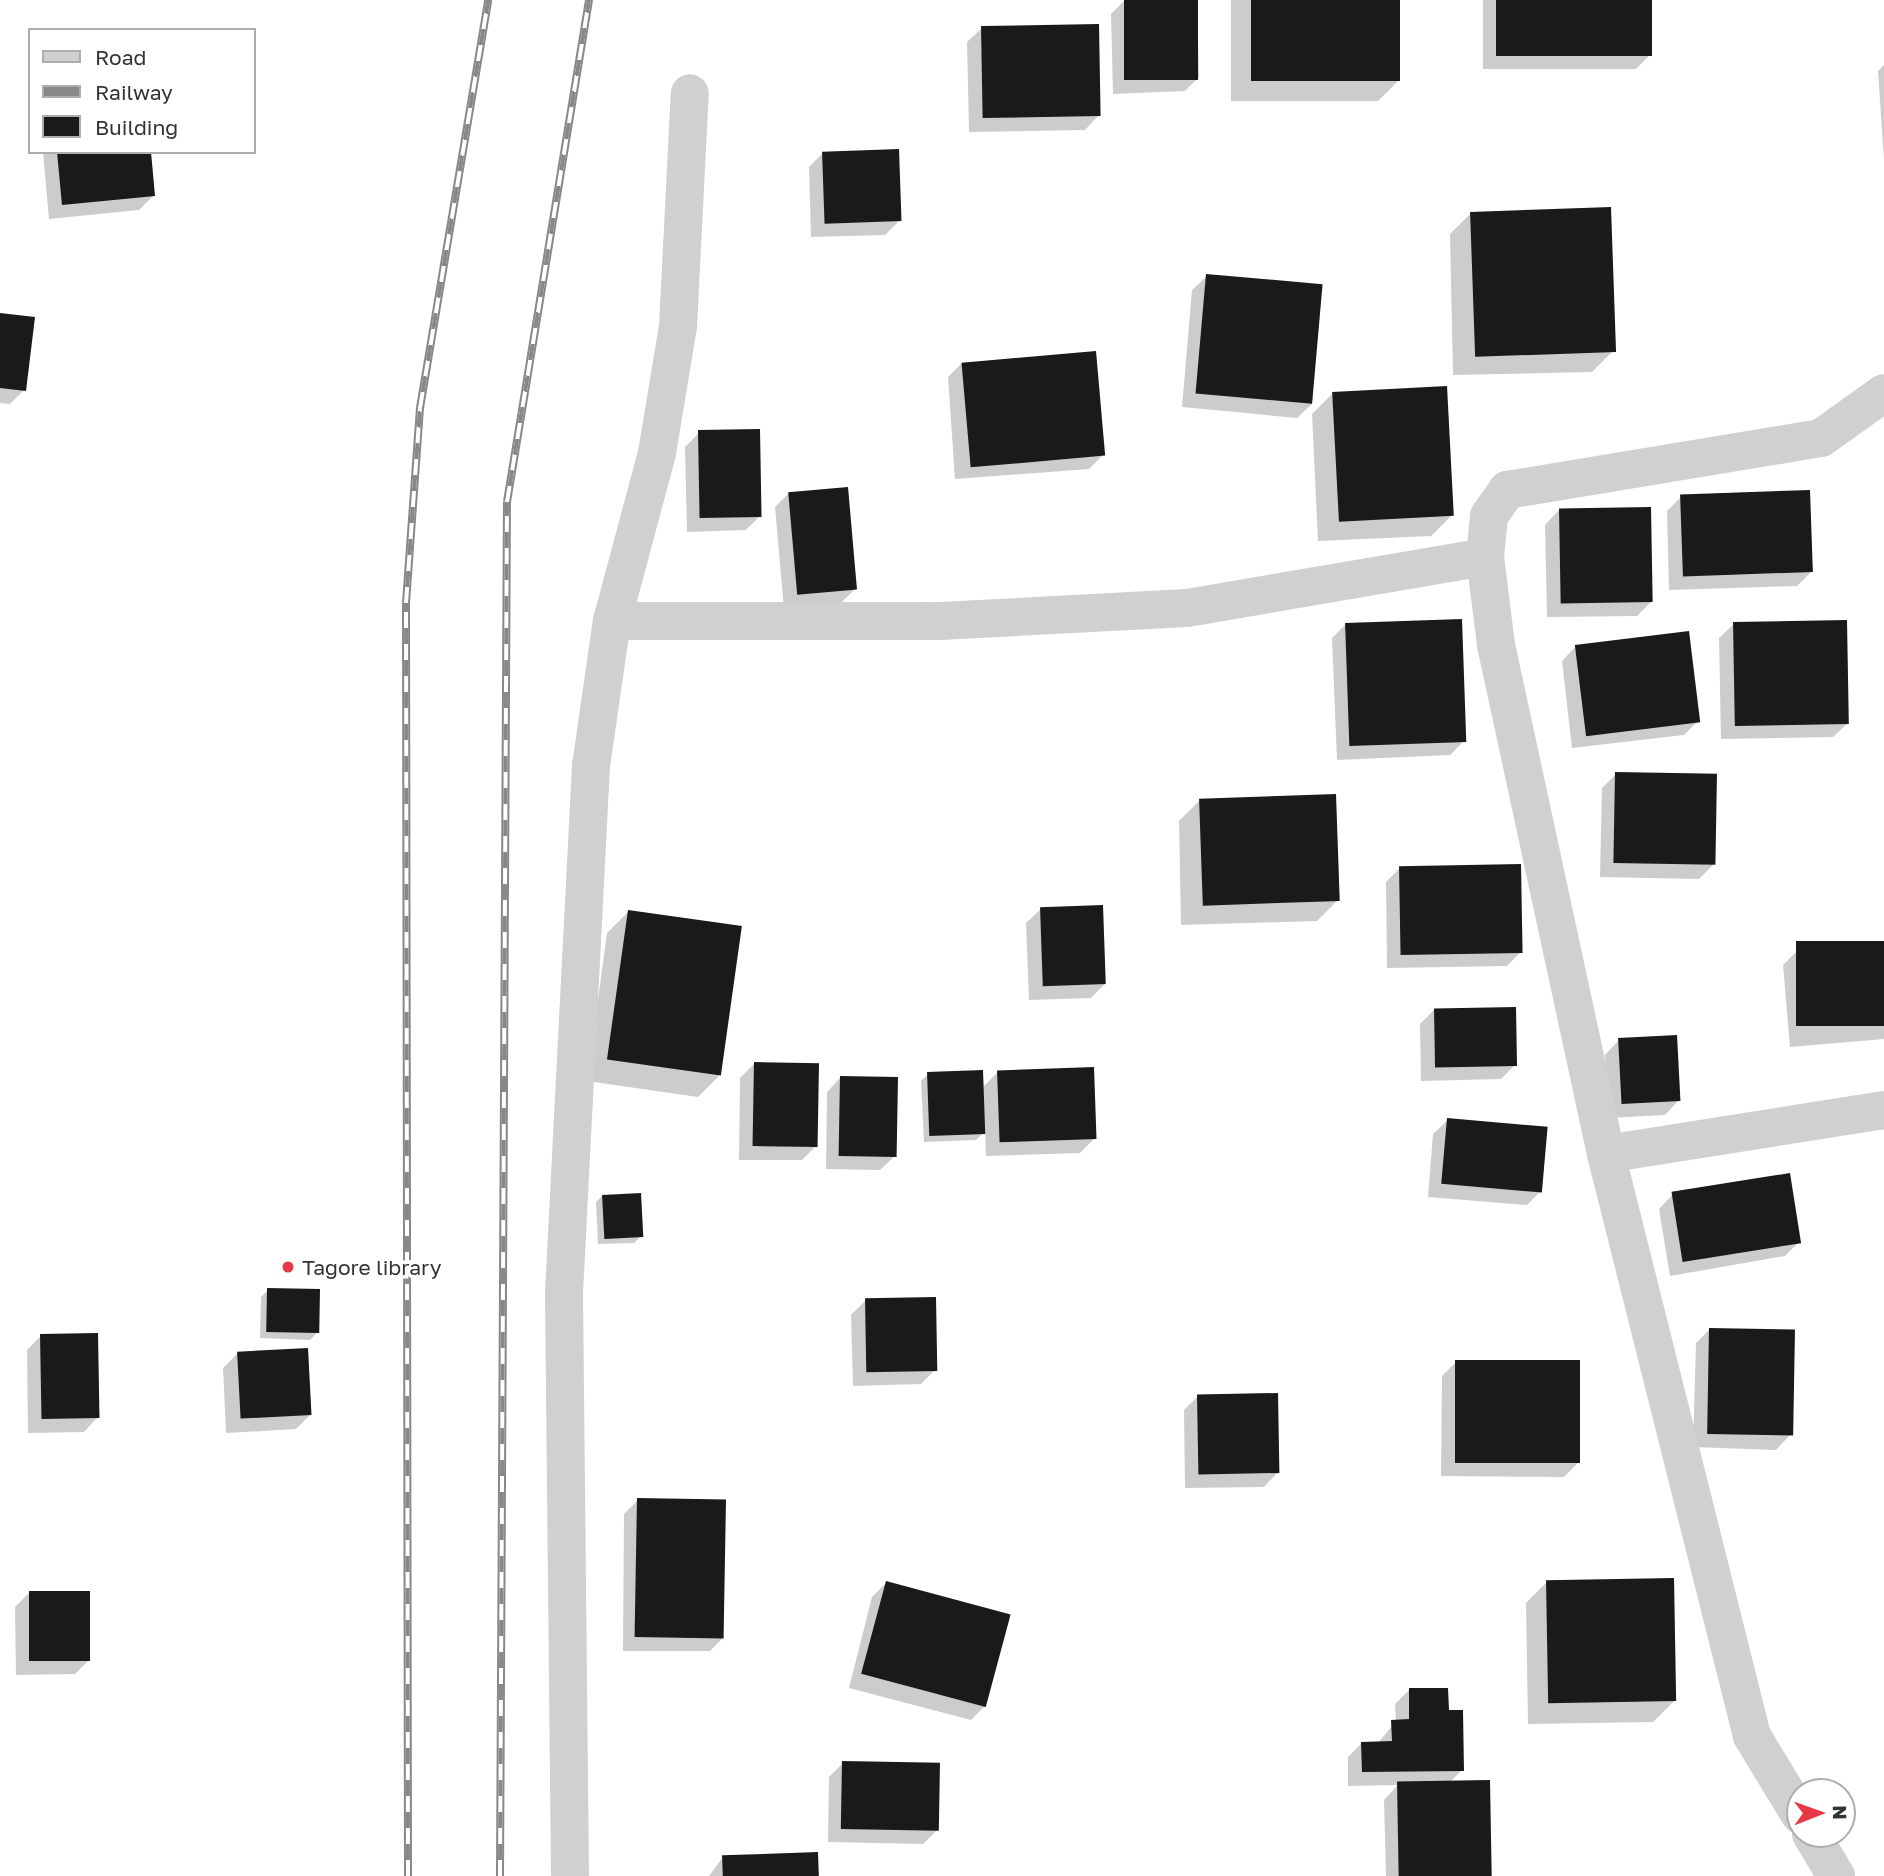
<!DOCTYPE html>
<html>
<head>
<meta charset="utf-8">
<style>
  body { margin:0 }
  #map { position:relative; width:1884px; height:1876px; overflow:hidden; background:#fff; font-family:"Golos Text",sans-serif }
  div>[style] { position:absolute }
  .shadow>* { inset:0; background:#0003 }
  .building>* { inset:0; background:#1a1a1a; transform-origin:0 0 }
  .minor>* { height:38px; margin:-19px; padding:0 19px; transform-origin:19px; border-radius:19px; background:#d0d0d0 }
  .rail>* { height:8px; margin-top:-4px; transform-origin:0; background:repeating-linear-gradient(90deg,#fff 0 16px,#888 0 32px); box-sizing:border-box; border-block:2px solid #888 }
  .dots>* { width:19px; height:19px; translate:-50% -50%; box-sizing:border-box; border:4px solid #fff; border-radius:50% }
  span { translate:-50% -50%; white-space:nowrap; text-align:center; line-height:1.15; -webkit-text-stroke:7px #fff; paint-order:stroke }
  .poi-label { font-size:21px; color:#333 }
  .left { translate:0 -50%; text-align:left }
  .legend { position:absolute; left:28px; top:28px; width:228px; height:126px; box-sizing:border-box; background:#fff; border:2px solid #adadad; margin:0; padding:9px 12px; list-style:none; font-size:21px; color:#333 }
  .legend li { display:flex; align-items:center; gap:14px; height:35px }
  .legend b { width:35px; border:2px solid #adadad }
  .north { position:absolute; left:1786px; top:1778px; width:70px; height:70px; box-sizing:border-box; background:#fff; border:2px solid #adadad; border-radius:50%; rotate:89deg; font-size:19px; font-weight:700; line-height:28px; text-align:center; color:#333 }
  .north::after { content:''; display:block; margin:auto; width:24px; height:32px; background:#e63946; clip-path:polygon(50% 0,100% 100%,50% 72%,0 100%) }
</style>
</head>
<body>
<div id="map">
  <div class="shadow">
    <div style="clip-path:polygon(1125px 0,1197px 0,1199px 77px,1185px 91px,1113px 94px,1111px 14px)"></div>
    <div style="clip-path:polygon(1231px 0,1399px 0,1399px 80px,1378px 101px,1231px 101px)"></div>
    <div style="clip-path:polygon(1483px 0,1650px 0,1650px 55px,1636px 69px,1483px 69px)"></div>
    <div style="clip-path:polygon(982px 28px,1099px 115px,1085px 130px,969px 132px,967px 42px)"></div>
    <div style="clip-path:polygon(1884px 65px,1884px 160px,1878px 71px)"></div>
    <div style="clip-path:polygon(43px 152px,149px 152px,153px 196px,139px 210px,49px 219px)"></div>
    <div style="clip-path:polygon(823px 153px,899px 221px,885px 235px,811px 237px,809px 167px)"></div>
    <div style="clip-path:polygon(1471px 213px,1613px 351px,1592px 372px,1453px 375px,1450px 234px)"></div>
    <div style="clip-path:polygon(1207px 276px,1312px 404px,1297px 418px,1182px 407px,1192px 290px)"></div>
    <div style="clip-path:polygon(0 314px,24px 390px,10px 404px,0 403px)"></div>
    <div style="clip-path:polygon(962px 363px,1103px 455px,1089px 469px,955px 479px,948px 377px)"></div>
    <div style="clip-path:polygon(1333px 393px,1452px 515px,1431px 536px,1318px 541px,1312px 414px)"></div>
    <div style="clip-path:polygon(699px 433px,760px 516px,746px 530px,687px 532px,685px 447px)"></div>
    <div style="clip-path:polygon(789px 493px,855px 589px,841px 603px,784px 609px,775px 507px)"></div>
    <div style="clip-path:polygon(1681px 497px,1811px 572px,1797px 586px,1669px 590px,1667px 511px)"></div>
    <div style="clip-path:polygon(1559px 510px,1651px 602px,1637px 616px,1547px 617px,1545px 525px)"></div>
    <div style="clip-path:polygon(1346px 624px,1464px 741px,1450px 755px,1337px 760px,1332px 638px)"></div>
    <div style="clip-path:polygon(1734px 624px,1848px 723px,1833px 737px,1721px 739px,1719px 638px)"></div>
    <div style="clip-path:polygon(1576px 646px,1698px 721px,1684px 735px,1572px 748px,1562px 661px)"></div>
    <div style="clip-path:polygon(1616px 774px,1713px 865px,1699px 879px,1600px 877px,1602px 788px)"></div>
    <div style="clip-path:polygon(1200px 800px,1338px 900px,1317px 921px,1181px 925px,1179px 821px)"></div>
    <div style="clip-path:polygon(1400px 868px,1521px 952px,1507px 966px,1387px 968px,1386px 882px)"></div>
    <div style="clip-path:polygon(1041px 909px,1105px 984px,1091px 998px,1029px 1000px,1026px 923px)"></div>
    <div style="clip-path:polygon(628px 912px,719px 1076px,698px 1097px,587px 1081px,607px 933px)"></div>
    <div style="clip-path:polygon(1884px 943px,1884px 1039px,1790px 1047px,1783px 965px,1797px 951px)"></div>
    <div style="clip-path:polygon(1434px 1010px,1515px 1065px,1501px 1079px,1421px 1081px,1420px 1024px)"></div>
    <div style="clip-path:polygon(1619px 1040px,1679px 1100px,1665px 1115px,1608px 1118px,1605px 1055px)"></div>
    <div style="clip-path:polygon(754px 1064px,816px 1146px,802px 1160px,739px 1160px,740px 1078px)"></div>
    <div style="clip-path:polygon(998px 1072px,1094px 1139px,1080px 1153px,986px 1156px,985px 1131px,976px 1140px,924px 1142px,921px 1081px,928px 1074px,982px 1088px)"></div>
    <div style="clip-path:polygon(841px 1077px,895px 1156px,880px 1170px,826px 1169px,827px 1092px)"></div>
    <div style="clip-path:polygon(1448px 1120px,1541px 1191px,1527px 1205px,1428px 1197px,1433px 1134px)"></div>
    <div style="clip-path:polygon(1673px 1194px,1799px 1242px,1785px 1256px,1670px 1276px,1659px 1209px)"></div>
    <div style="clip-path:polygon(603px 1195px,641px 1236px,634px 1243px,598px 1244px,596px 1202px)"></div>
    <div style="clip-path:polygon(268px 1290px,317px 1333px,310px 1340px,260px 1338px,261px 1297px)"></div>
    <div style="clip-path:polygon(865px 1301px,935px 1370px,921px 1384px,853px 1386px,851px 1315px)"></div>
    <div style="clip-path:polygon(1710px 1329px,1790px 1435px,1776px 1450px,1693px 1447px,1696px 1343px)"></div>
    <div style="clip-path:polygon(41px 1336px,98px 1417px,84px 1432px,28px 1433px,27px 1350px)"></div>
    <div style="clip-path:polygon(237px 1354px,310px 1415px,296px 1429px,226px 1433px,223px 1368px)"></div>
    <div style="clip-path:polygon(1456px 1362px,1578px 1463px,1564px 1477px,1441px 1476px,1442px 1376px)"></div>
    <div style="clip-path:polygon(1198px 1396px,1278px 1472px,1264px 1487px,1185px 1488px,1184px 1410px)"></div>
    <div style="clip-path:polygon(638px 1500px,724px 1637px,710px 1651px,623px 1651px,624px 1514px)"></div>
    <div style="clip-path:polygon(1547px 1582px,1674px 1701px,1653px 1722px,1528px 1724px,1526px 1603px)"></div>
    <div style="clip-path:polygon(886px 1583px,985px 1706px,971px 1720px,849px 1688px,872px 1597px)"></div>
    <div style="clip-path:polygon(29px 1593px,89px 1660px,75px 1674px,16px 1675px,15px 1607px)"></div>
    <div style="clip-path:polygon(1409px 1690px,1447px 1712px,1462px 1770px,1448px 1784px,1491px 1876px,1386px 1876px,1384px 1800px,1398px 1785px,1348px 1786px,1348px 1757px,1362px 1743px,1378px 1743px,1396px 1721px,1395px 1704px)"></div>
    <div style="clip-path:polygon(843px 1763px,938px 1829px,923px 1844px,828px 1842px,829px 1777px)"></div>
    <div style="clip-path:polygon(723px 1857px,817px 1876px,709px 1876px)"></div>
  </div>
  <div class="building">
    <div style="left:1124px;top:0;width:74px;height:80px"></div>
    <div style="left:1251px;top:0;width:149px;height:81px"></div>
    <div style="left:1496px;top:0;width:156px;height:56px"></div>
    <div style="left:1099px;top:24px;width:92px;height:118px;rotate:89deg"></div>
    <div style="left:899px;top:149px;width:72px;height:77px;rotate:88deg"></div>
    <div style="clip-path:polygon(57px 152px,151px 152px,155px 196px,62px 205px)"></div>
    <div style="left:1611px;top:207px;width:145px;height:141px;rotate:88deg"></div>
    <div style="left:1206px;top:274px;width:117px;height:120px;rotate:5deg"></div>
    <div style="clip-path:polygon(0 313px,35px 317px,26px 391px,0 388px)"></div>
    <div style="left:1096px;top:351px;width:105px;height:135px;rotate:85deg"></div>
    <div style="left:1447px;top:386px;width:130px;height:115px;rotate:87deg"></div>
    <div style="left:760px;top:429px;width:88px;height:62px;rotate:89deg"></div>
    <div style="left:848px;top:487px;width:103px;height:60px;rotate:85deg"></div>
    <div style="left:1810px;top:490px;width:82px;height:130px;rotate:88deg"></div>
    <div style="left:1651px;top:507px;width:95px;height:92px;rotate:89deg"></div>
    <div style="left:1462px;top:619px;width:123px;height:117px;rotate:88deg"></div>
    <div style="left:1847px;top:620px;width:104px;height:114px;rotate:89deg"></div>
    <div style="left:1689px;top:631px;width:92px;height:115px;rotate:83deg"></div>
    <div style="left:1615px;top:772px;width:102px;height:91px;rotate:1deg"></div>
    <div style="left:1336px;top:794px;width:107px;height:137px;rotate:88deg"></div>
    <div style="left:1521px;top:864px;width:89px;height:122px;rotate:89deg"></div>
    <div style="left:1103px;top:905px;width:79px;height:63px;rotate:88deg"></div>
    <div style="left:628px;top:910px;width:115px;height:151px;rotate:8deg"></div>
    <div style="left:1884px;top:941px;width:85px;height:88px;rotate:90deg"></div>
    <div style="left:1516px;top:1007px;width:59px;height:82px;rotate:89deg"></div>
    <div style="left:1677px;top:1035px;width:66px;height:59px;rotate:87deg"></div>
    <div style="left:754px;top:1062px;width:65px;height:84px;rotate:1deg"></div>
    <div style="left:1094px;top:1067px;width:72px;height:97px;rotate:88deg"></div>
    <div style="left:983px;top:1070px;width:64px;height:56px;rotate:88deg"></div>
    <div style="left:840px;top:1076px;width:58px;height:80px;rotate:1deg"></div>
    <div style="left:1447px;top:1118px;width:101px;height:66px;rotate:5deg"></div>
    <div style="left:1790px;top:1173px;width:71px;height:120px;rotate:81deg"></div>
    <div style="left:641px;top:1193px;width:44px;height:39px;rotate:87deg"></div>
    <div style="left:267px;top:1288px;width:53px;height:44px;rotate:1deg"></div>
    <div style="left:936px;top:1297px;width:74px;height:71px;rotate:89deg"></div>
    <div style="left:1709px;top:1328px;width:86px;height:106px;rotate:1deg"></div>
    <div style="left:98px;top:1333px;width:85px;height:58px;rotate:89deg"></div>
    <div style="left:308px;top:1348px;width:67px;height:71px;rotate:87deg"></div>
    <div style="left:1455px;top:1360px;width:125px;height:103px"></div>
    <div style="left:1278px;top:1393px;width:80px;height:81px;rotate:89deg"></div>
    <div style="left:637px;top:1498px;width:89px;height:139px;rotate:1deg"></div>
    <div style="left:1674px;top:1578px;width:123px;height:128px;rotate:89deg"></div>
    <div style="left:886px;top:1581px;width:129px;height:96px;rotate:15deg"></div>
    <div style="left:29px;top:1591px;width:61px;height:70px"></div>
    <div style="clip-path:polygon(1409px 1688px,1448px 1688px,1449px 1710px,1463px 1710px,1464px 1771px,1362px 1772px,1361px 1742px,1392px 1741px,1391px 1720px,1409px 1719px)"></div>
    <div style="left:842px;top:1761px;width:98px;height:68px;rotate:1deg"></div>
    <div style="left:1490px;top:1780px;width:96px;height:93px;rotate:89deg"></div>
    <div style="left:818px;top:1852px;width:24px;height:96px;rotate:88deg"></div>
  </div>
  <div class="minor">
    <div style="left:612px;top:621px;width:328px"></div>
    <div style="left:940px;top:621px;width:247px;rotate:-3deg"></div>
    <div style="left:1187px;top:608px;width:302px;rotate:-9.7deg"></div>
    <div style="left:1606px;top:1154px;width:281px;rotate:-9deg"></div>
    <div style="left:1800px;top:1815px;width:92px;rotate:-121.3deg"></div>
    <div style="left:1752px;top:1736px;width:600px;rotate:-104.08deg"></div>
    <div style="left:1606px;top:1154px;width:521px;rotate:-102.19deg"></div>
    <div style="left:1496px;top:645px;width:89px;rotate:-97.1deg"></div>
    <div style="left:1485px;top:557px;width:41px;rotate:-84.4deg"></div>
    <div style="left:1489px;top:516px;width:32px;rotate:-55deg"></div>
    <div style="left:1507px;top:490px;width:318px;rotate:-9.4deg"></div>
    <div style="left:1821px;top:438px;width:77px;rotate:-35.5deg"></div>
    <div style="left:1811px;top:1834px;width:49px;rotate:59.2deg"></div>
    <div style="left:570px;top:1876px;width:583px;rotate:-90.59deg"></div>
    <div style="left:564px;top:1293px;width:528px;rotate:-87.07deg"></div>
    <div style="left:591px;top:766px;width:147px;rotate:-81.8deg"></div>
    <div style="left:612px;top:621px;width:174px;rotate:-75deg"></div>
    <div style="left:657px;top:453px;width:129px;rotate:-80.6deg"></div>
    <div style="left:678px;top:326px;width:233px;rotate:-87.1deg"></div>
  </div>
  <div class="rail">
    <div style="left:408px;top:1876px;width:1273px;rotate:-90.09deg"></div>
    <div style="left:406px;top:603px;width:196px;rotate:-85.9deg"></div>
    <div style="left:420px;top:408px;width:414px;rotate:-80.5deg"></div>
    <div style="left:500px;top:1876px;width:1374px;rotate:-89.71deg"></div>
    <div style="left:507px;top:502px;width:509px;rotate:-80.72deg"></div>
  </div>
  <div class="dots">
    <div style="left:288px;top:1267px;background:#e63946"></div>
  </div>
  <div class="poi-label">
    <span class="left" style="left:302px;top:1267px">Tagore library</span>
  </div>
  <ul class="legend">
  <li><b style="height:9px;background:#d0d0d0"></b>Road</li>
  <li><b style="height:9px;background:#888"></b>Railway</li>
  <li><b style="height:19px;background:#1a1a1a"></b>Building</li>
  </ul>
  <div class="north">N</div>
</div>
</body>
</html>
